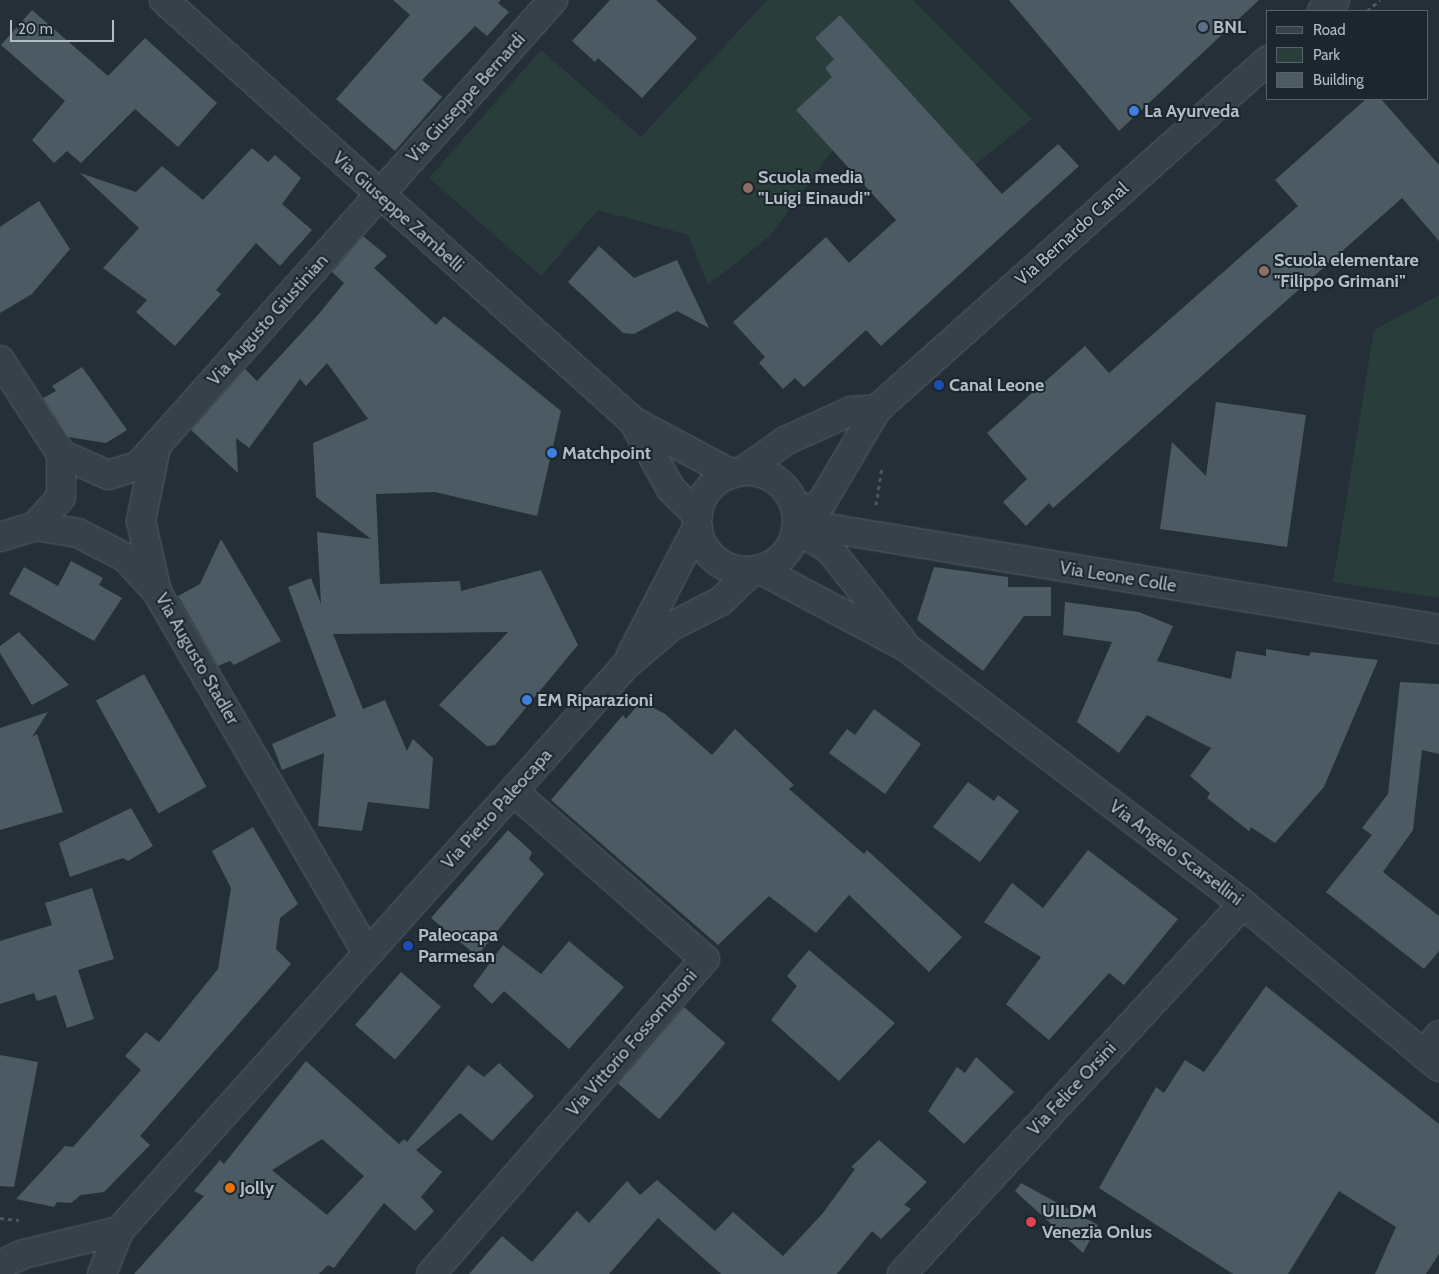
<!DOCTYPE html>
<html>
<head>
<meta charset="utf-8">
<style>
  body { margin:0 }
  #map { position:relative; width:1439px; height:1274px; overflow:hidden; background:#242f38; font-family:Cabin,sans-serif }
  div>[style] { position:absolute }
  .green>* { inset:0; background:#293d3b }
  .building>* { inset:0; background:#4c5a64; transform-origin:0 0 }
  .path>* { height:3px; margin-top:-1.5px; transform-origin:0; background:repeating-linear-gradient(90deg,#475a5a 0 4px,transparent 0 8px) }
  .roads { filter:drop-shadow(0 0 1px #555f67) drop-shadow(0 0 1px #555f67) }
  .street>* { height:28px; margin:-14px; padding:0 14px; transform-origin:14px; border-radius:14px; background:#374149 }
  .street>.ring { margin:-14px; padding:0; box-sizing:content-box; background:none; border:28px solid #374149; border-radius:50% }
  .dots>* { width:14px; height:14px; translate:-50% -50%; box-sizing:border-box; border:2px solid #1c262d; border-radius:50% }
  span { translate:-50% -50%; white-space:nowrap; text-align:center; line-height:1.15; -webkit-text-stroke:4px #1c262d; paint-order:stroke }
  .poi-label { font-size:18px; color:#b2bcc5; font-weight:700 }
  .left { translate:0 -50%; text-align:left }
  .street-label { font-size:18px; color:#b2bcc5 }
  .legend { position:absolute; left:1266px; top:10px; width:162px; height:90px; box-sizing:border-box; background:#1c262d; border:1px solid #58626a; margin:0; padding:6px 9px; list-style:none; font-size:15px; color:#b2bcc5 }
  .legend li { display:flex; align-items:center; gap:10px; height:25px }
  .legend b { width:25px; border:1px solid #58626a }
  .scale { position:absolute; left:10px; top:20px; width:104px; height:22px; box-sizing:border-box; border:2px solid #b2bcc5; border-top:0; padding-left:6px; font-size:15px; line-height:18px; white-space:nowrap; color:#b2bcc5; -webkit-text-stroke:4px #1c262d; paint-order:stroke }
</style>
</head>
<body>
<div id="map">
  <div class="green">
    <div style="clip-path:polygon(767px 0,913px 0,1032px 119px,975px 165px,840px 15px,815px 38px,834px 59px,825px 68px,832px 77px,796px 110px,833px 150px,770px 236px,708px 285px,688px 235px,598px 210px,541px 276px,429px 178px,541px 50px,641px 137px)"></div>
    <div style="clip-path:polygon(1439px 295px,1439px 598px,1333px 582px,1374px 330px)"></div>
  </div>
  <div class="building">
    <div style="clip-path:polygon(393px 0,501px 0,498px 3px,509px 12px,487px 36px,475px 26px,422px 80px,442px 97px,395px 151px,336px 99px,410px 15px)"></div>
    <div style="clip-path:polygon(610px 0,656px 0,697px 38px,642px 98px,598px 58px,595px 62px,572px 41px)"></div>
    <div style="clip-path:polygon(1009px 0,1259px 0,1119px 131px)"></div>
    <div style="clip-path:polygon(32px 10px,108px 76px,145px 38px,217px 103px,178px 147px,135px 109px,81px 163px,67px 151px,54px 163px,32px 140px,65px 101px,1px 45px)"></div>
    <div style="clip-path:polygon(840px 15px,1002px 194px,1058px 144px,1079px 166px,881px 346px,866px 330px,804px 387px,795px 378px,783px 389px,759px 363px,765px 357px,733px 322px,826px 237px,849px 263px,896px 220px,796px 110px,832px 77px,825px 68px,834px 59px,815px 38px)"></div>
    <div style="clip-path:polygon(1366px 99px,1381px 99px,1439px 165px,1439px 241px,1402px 198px,1053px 508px,1049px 503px,1026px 526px,1003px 502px,1027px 479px,987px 433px,1085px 346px,1109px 373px,1298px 206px,1275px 180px)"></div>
    <div style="clip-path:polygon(252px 148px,268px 162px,275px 155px,301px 178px,282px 204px,312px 230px,280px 266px,256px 243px,216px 290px,221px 294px,175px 346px,136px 312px,147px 300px,103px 268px,139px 228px,80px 173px,136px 192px,162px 166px,203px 200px)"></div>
    <div style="clip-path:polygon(39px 201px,70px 249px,32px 294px,0 313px,0 227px)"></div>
    <div style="clip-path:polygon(363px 236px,387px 256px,374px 268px,436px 325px,444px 316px,561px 411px,537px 516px,435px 492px,376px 494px,380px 584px,460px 581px,461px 591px,541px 570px,578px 645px,495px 745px,487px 746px,439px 705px,508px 632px,333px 634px,363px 709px,385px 700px,407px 751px,413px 739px,433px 758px,429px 809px,368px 802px,362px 831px,318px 826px,324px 753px,282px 770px,272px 744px,336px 716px,288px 587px,311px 578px,321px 604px,317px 532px,371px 539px,316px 497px,313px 443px,368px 419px,327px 363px,306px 386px,300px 379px,249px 448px,236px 438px,238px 473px,191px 430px,245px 369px,257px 381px,317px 316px,344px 283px,332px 272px)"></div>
    <div style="clip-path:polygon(599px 246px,634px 278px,677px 260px,709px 328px,677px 311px,634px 334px,623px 333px,568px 282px)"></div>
    <div style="clip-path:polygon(82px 367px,127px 430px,106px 443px,68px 437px,43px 398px,56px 391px,52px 386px)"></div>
    <div style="clip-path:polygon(1216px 402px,1306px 415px,1287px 547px,1160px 529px,1172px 442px,1206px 476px)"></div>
    <div style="clip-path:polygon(221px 539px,281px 641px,234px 665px,230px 661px,218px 666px,178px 596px,200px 584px)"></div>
    <div style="clip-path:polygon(71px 561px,103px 578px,99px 585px,122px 598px,94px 641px,9px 594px,24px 567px,58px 586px)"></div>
    <div style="clip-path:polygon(934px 567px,1008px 577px,1008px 587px,1051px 587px,1051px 616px,1024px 616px,983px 671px,917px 620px)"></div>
    <div style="clip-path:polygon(1065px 602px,1139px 612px,1173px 626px,1157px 661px,1231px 679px,1236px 651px,1266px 656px,1266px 649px,1309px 656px,1311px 652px,1378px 660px,1324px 787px,1275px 843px,1251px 827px,1249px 831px,1207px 798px,1210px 793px,1190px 776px,1211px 748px,1147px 715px,1119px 753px,1077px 722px,1112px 642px,1063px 635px)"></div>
    <div style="clip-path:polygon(19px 632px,69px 685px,32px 705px,0 653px,0 646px)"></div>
    <div style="left:144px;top:674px;width:129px;height:55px;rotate:61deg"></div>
    <div style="clip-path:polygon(1400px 682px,1439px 684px,1439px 754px,1422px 750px,1413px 830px,1383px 872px,1439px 916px,1439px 951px,1424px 969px,1326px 892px,1372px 835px,1362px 828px,1388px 794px)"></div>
    <div style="clip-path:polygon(641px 701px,665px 714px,712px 755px,735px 729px,794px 785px,789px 789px,864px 854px,867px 850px,962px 937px,929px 972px,849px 895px,816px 933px,769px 896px,718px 945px,551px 800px,623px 715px,626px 719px)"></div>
    <div style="clip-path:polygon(874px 709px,921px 744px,885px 794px,829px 753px,847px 729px,855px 735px)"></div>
    <div style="clip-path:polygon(48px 712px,32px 737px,37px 734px,63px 812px,0 830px,0 728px)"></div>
    <div style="clip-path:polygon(968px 782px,994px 801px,998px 795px,1019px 811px,980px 862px,933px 827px)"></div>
    <div style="clip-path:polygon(131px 808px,153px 846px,128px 861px,123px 858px,70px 877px,59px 843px)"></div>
    <div style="clip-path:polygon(253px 827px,298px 904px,280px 918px,276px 949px,291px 964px,140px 1136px,150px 1145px,104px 1192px,81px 1195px,71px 1203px,57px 1202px,54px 1207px,16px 1199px,65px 1146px,73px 1147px,141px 1070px,125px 1056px,146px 1032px,159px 1042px,218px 969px,231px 888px,212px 851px)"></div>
    <div style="clip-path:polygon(508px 830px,532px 852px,529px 859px,544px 874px,477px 956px,431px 918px)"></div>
    <div style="clip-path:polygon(1088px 850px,1178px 919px,1124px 985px,1109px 973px,1049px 1040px,1006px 1004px,1041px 957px,984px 922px,1012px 883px,1043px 908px)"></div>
    <div style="clip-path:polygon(92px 888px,114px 959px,78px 970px,94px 1019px,67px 1028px,56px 995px,37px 1001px,34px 993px,0 1004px,0 941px,52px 925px,45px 903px)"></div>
    <div style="clip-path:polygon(569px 941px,624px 987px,569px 1049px,504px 991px,492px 1004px,473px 986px,503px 945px,541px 974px)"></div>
    <div style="clip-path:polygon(809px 950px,895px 1023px,839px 1081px,771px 1020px,797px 986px,787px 976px)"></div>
    <div style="left:401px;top:972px;width:53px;height:70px;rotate:41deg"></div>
    <div style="clip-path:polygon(1266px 986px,1439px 1124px,1439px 1254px,1426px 1274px,1375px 1274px,1396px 1227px,1339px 1191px,1288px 1274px,1233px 1274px,1099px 1188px,1156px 1087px,1164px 1093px,1185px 1060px,1204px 1072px)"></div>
    <div style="left:684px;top:1007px;width:55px;height:101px;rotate:41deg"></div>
    <div style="clip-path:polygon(0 1055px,38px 1062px,14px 1187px,0 1186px)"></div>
    <div style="clip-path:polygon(976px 1057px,1014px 1092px,964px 1144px,928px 1111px,957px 1067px,965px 1073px)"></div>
    <div style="clip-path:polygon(evenodd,306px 1061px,399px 1144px,404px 1139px,407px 1142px,468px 1065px,484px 1077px,499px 1063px,534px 1096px,492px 1141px,460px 1113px,416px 1150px,442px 1172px,421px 1197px,434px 1211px,415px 1231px,384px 1203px,334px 1268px,328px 1265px,319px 1274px,134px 1274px,204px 1196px,194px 1191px,220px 1160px,224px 1164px,306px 1061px,322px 1139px,364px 1176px,327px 1215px,272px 1170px,322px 1139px)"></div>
    <div style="clip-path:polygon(879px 1140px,927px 1182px,904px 1205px,911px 1209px,881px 1239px,872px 1231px,837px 1274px,721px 1274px,658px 1218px,609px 1274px,469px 1274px,502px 1236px,532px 1262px,577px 1211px,589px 1223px,627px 1181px,640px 1195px,657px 1180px,715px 1231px,733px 1212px,783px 1256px,823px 1213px,855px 1169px,851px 1167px)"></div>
    <div style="clip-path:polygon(1021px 1183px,1098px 1225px,1083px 1253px,1015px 1191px)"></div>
  </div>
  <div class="path">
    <div style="left:1367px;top:11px;width:17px;rotate:-40deg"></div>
    <div style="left:876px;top:505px;width:39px;rotate:-81deg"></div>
    <div style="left:0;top:1218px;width:19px;rotate:6deg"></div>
  </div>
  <div class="roads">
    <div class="street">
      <div style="left:164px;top:0;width:630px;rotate:41.91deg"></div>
      <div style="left:633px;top:421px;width:112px;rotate:28.2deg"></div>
      <div style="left:1322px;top:11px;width:17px;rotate:-40deg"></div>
      <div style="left:0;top:360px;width:112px;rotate:57deg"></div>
      <div style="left:61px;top:454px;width:51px;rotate:24.1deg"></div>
      <div style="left:108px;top:475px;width:31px;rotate:-17deg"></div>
      <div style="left:138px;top:466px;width:624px;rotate:-48.31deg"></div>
      <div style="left:633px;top:421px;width:78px;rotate:60.8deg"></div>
      <div style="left:671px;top:489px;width:38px;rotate:45deg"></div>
      <div style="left:156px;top:447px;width:76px;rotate:101.5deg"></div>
      <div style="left:141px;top:521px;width:73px;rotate:77.3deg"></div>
      <div style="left:157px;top:592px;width:418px;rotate:59.8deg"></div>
      <div style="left:743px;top:471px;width:52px;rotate:-35.5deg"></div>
      <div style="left:785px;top:441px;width:72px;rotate:-24.4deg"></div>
      <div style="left:851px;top:411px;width:26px;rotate:-4deg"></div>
      <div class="ring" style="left:697px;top:471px;width:72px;height:72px"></div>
      <div style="left:797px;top:516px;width:29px;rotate:-29deg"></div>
      <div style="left:822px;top:502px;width:108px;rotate:-59.4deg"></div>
      <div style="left:877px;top:409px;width:524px;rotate:-41.75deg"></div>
      <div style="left:797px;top:523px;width:651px;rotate:9.38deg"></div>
      <div style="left:35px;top:526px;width:39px;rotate:-48deg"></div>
      <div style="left:61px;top:497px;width:43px;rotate:-90deg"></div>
      <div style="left:796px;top:528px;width:40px;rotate:32.9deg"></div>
      <div style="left:830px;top:550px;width:116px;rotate:51.6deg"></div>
      <div style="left:0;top:537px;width:37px;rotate:-17deg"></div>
      <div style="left:35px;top:526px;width:44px;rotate:9.2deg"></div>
      <div style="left:78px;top:533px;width:54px;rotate:27.5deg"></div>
      <div style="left:126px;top:558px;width:46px;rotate:47.6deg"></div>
      <div style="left:759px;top:569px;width:166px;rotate:28deg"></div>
      <div style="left:906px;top:647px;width:424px;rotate:37.3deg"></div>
      <div style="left:1243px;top:904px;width:255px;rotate:39.7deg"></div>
      <div style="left:631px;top:655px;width:145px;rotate:-62.6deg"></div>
      <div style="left:1424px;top:1055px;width:25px;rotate:-53deg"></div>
      <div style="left:0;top:1265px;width:26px;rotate:-25deg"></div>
      <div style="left:24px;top:1254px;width:98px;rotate:-13.6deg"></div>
      <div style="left:102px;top:1274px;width:46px;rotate:-68.4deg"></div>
      <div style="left:119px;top:1231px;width:760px;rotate:-48.15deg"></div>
      <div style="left:626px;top:665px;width:60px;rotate:-40.3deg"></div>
      <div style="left:672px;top:626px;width:55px;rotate:-27deg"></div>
      <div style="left:721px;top:601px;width:43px;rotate:-44.1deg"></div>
      <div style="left:431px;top:1274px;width:417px;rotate:-49deg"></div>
      <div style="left:705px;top:959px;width:254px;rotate:-138.8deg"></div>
      <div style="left:902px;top:1274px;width:503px;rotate:-47.34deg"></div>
    </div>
  </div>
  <div class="dots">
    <div style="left:1203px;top:27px;background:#5c6f8a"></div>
    <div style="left:1134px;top:111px;background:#3f7fe0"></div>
    <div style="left:748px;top:188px;background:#8d6e63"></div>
    <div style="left:1264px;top:271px;background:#8d6e63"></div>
    <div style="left:939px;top:385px;background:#1a4fb4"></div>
    <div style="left:552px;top:453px;background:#3f7fe0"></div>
    <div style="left:527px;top:700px;background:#3f7fe0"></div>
    <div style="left:408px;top:946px;background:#1a4fb4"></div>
    <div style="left:230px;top:1188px;background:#e8710a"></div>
    <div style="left:1031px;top:1222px;background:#e0444e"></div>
  </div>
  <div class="poi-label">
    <span class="left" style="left:1213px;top:27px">BNL</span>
    <span class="left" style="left:1144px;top:111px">La Ayurveda</span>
    <span class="left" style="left:758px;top:188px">Scuola media<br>"Luigi Einaudi"</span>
    <span class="left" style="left:1274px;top:271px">Scuola elementare<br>"Filippo Grimani"</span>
    <span class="left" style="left:949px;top:385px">Canal Leone</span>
    <span class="left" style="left:562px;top:453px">Matchpoint</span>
    <span class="left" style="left:537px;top:700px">EM Riparazioni</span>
    <span class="left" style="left:418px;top:946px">Paleocapa<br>Parmesan</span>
    <span class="left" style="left:240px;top:1188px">Jolly</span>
    <span class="left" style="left:1042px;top:1222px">UILDM<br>Venezia Onlus</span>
  </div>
  <div class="street-label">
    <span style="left:466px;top:98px;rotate:-48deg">Via Giuseppe Bernardi</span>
    <span style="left:398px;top:212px;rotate:42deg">Via Giuseppe Zambelli</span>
    <span style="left:1072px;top:234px;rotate:-42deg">Via Bernardo Canal</span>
    <span style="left:268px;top:320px;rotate:-48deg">Via Augusto Giustinian</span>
    <span style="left:1118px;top:577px;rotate:9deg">Via Leone Colle</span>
    <span style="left:197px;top:659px;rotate:60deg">Via Augusto Stadler</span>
    <span style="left:497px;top:809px;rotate:-48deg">Via Pietro Paleocapa</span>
    <span style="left:1176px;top:853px;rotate:37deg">Via Angelo Scarsellini</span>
    <span style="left:632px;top:1043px;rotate:-49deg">Via Vittorio Fossombroni</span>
    <span style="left:1072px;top:1089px;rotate:-47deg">Via Felice Orsini</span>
  </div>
  <ul class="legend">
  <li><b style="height:6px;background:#374149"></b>Road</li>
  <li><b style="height:14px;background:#293d3b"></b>Park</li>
  <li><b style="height:14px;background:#4c5a64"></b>Building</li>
  </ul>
  <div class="scale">20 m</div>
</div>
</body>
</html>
